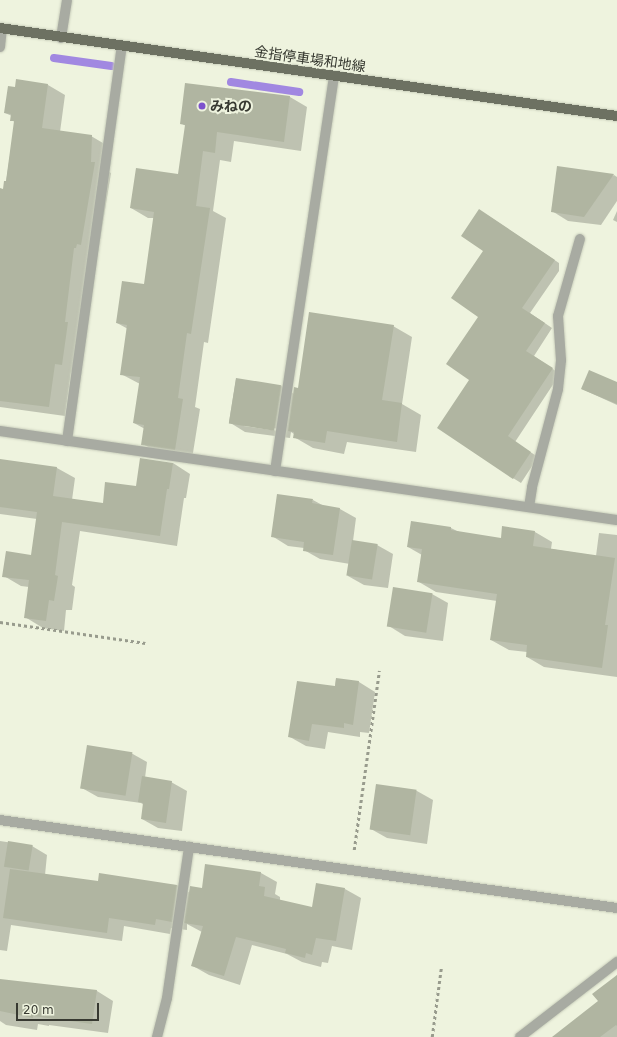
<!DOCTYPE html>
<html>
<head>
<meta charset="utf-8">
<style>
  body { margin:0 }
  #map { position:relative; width:617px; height:1037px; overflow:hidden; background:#eef3de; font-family:"DejaVu Sans","Noto Sans JP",sans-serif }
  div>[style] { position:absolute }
  .shadow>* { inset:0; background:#0003 }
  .stream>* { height:8px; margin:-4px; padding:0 4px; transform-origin:4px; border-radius:4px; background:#a188e1 }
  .building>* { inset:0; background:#b0b5a1; transform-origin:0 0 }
  .path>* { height:2.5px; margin-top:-1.25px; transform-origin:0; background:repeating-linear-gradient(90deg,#989b8d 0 3px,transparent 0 6px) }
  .roads { filter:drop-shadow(0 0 1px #c9cebb) drop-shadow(0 0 1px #c9cebb) }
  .minor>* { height:10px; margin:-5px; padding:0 5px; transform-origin:5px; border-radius:5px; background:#a8aba2 }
  .major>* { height:10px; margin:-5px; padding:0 5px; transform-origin:5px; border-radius:5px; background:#6d7162 }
  .dots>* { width:11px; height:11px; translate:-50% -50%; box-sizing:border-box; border:2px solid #eef3de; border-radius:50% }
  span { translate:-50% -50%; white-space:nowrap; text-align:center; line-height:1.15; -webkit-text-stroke:4px #eef3de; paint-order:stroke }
  .street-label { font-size:14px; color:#373931 }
  .poi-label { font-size:14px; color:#373931; font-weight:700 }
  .left { translate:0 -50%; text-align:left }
  .scale { position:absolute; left:16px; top:1003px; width:83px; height:18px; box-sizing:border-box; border:2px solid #373931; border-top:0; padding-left:5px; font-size:12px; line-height:14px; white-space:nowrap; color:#373931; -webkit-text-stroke:3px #eef3de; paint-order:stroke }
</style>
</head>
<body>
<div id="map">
  <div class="shadow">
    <div style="clip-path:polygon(186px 84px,290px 97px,307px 107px,301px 151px,234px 141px,231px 162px,220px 160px,213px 211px,226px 218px,208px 343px,204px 342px,195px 407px,200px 409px,192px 459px,160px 454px,143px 444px,145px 429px,134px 423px,140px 384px,121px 374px,128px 329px,117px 323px,145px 285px,154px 218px,148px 218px,131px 208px,179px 176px,186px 126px,181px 123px)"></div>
    <div style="clip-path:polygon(48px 85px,65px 95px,60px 132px,91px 136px,108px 146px,107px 171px,111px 173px,78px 374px,71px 372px,65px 416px,0 407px,0 189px,4px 190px,6px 182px,15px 122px,11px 120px,12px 116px,5px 113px,16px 88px)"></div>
    <div style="clip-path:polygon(614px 175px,617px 177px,617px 201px,601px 225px,568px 221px,552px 211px)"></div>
    <div style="clip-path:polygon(617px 211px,617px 222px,613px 220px)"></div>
    <div style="clip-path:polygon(487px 215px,559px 263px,559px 271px,530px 313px,552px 328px,534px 356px,560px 374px,515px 442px,538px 457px,521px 483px,513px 478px,470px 379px,479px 317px)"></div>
    <div style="clip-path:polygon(evenodd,393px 326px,412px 337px,402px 404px,421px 415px,416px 452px,347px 442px,344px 454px,313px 448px,294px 437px,294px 434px,291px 432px,290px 438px,245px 432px,229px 422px,236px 379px,281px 386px,294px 394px,393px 326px,244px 424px,280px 429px,279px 431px,244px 426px,244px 424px)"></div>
    <div style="clip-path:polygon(617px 383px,617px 405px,582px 389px)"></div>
    <div style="clip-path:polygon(2px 460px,57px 468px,75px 478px,72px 500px,103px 504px,137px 487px,173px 463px,190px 474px,186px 498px,184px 498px,177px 546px,80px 531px,72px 585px,75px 587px,72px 610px,66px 610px,64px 631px,43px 628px,25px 617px,29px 587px,21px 586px,4px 576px,32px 556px,37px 519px,0 514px,0 465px)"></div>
    <div style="clip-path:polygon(313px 500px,324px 506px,340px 509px,356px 518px,353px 541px,377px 545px,393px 554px,388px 588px,364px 585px,348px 576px,350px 564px,320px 559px,304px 550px,304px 548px,288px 546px,272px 536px)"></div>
    <div style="clip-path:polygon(451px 528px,459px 532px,501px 539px,535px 532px,552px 542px,551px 549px,596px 556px,599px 533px,617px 535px,617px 677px,544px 667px,527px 657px,527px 652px,509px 650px,491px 640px,497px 601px,436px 592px,419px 582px,422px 555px,408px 547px)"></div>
    <div style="clip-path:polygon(432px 594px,448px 603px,443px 641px,405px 636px,389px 626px)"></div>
    <div style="clip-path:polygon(336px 679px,359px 682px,375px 692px,369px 733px,360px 732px,360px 737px,328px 732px,325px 749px,306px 746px,290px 737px,335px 687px)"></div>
    <div style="clip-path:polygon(131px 753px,147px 762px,145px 778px,171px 782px,187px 791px,182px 831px,158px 828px,142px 819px,144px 805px,141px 803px,98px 797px,82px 788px)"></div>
    <div style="clip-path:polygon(377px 785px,417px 791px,433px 800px,427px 844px,387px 838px,371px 829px)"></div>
    <div style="clip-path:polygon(0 841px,32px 846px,47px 855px,45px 875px,99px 882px,177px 885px,190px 893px,203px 889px,206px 865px,261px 873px,277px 882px,275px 894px,280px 897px,280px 901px,313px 908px,345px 889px,361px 898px,352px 950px,332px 946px,328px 963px,322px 962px,321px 967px,302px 962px,287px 954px,252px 945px,240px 985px,209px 975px,193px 966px,202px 932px,187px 924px,187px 930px,171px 928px,170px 934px,124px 926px,122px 941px,11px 925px,7px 951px,0 950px)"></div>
    <div style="clip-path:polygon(617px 975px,617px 1037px,557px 1037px,599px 1001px)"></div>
    <div style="clip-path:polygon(0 980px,97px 991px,113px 1001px,108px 1033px,49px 1025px,49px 1026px,38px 1024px,37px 1030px,6px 1025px,0 1021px)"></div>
  </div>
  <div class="stream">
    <div style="left:54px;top:58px;width:58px;rotate:8deg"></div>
    <div style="left:231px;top:82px;width:69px;rotate:8.4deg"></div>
  </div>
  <div class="building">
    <div style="clip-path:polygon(16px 79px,48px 84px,42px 128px,92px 135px,91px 162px,95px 162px,81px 245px,77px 244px,76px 248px,74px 248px,65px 322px,68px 322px,62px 365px,55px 364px,49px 407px,0 401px,0 188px,3px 189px,4px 181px,6px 181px,14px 121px,10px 121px,11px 114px,4px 113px,8px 86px,15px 87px)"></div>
    <div style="clip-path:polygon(185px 83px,290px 96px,284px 142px,217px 132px,215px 153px,203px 151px,196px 206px,210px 208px,191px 334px,187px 333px,178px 398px,183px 399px,175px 450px,141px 445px,144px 425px,133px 423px,140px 377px,120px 375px,127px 325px,116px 323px,122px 281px,144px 284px,154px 212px,130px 208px,136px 168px,178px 174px,185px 125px,180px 124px)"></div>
    <div style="clip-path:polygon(557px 166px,614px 174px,584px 217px,551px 212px)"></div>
    <div style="clip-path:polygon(479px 209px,555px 260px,522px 308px,545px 323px,526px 351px,553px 368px,508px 436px,531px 452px,513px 479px,437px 428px,469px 380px,446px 364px,478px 317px,451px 298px,483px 251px,461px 236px)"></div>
    <div style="clip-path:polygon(309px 312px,394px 325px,382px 400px,402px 403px,397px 442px,327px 431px,325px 443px,293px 438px,294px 432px,288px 431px,294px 387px,298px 388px)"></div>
    <div style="clip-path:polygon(589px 370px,617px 382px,617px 404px,581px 389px)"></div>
    <div style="left:236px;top:378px;width:46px;height:46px;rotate:9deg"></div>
    <div style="clip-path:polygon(140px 458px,173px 463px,169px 489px,167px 489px,160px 536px,62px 522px,55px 575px,58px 576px,54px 601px,49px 600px,46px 621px,24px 618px,29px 580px,2px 577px,6px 551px,31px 555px,37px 512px,0 507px,0 459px,57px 467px,53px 496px,103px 503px,105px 482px,136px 486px)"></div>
    <div style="clip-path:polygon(277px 494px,313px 499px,312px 503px,340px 508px,333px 555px,303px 551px,304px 542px,271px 537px)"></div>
    <div style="clip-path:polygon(411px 521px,451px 527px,451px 530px,501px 538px,502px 526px,535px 531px,533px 546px,615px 558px,605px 625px,608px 625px,602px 668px,526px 657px,527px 645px,490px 640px,497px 594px,417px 582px,422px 549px,407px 547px)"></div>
    <div style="left:352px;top:540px;width:26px;height:36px;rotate:9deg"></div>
    <div style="left:393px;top:587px;width:40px;height:40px;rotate:9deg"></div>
    <div style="clip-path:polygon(336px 678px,359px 681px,353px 725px,344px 723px,344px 728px,312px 724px,309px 741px,288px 737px,297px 681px,335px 686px)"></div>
    <div style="left:87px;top:745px;width:46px;height:44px;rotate:9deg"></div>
    <div style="clip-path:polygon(142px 776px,172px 781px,166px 823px,141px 819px,143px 803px,138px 802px)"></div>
    <div style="left:376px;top:784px;width:41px;height:46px;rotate:8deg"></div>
    <div style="left:8px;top:841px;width:25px;height:26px;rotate:9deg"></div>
    <div style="clip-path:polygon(205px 864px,261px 872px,259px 886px,265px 887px,264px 896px,312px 907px,316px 883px,345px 888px,336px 941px,316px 938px,312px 955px,306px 953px,305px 958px,285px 953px,286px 949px,236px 937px,224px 976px,191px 966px,203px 926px,184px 923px,190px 886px,202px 888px)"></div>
    <div style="clip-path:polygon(10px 869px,98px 881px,99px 873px,177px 885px,172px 922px,156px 919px,155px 925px,109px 918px,107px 933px,3px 918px)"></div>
    <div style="clip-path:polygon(617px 975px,617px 1026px,616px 1025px,600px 1037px,552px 1037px,598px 1001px,592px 994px)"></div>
    <div style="clip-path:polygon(0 979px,97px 990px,92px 1024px,33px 1016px,33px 1018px,0 1011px)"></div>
  </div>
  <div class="path">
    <div style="left:0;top:622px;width:147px;rotate:8.2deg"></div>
    <div style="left:354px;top:850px;width:181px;rotate:-82deg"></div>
    <div style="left:432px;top:1037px;width:69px;rotate:-82.5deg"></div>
  </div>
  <div class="roads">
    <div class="minor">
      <div style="left:61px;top:38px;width:38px;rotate:-81deg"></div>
      <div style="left:0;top:47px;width:18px;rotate:-84deg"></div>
      <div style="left:0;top:431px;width:623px;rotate:8.21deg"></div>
      <div style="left:67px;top:441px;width:398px;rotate:-82.1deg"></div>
      <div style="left:275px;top:471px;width:399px;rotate:-81.5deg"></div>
      <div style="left:529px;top:507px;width:20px;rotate:-81deg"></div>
      <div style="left:532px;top:487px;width:101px;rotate:-75.1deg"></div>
      <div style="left:558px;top:389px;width:29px;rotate:-84deg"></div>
      <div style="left:561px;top:360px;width:44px;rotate:-93.9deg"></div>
      <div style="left:558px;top:316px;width:80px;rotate:-74.1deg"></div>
      <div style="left:0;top:820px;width:623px;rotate:8.12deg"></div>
      <div style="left:157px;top:1037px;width:40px;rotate:-75.6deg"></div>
      <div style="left:167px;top:998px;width:153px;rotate:-81.7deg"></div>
      <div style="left:520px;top:1037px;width:123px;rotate:-37.7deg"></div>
    </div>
    <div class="major">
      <div style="left:0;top:28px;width:623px;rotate:8.12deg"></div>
    </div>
  </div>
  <div class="dots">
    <div style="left:202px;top:106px;background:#7d53cd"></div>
  </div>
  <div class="street-label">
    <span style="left:310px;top:59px;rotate:8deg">金指停車場和地線</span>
  </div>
  <div class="poi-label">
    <span class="left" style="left:210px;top:106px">みねの</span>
  </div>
  <div class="scale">20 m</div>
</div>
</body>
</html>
